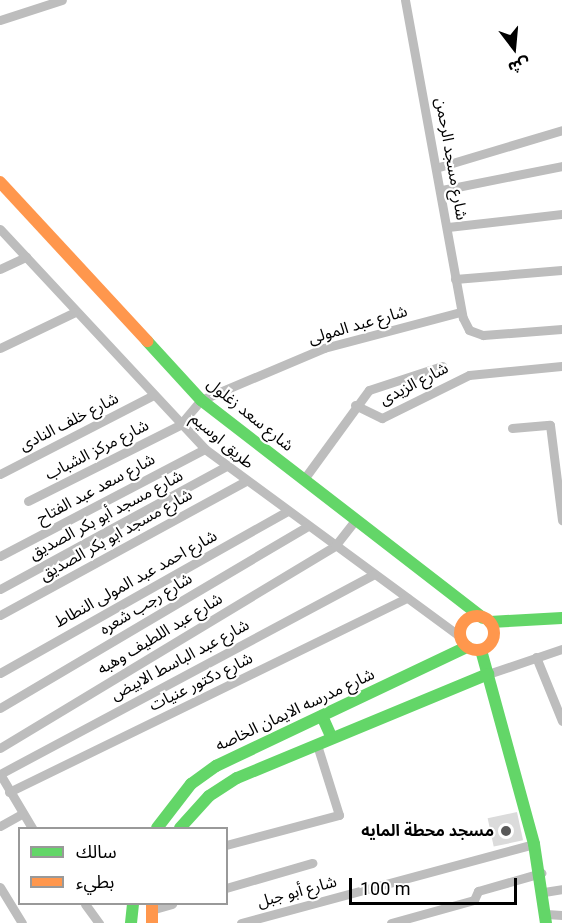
<!DOCTYPE html>
<html>
<head>
<meta charset="utf-8">
<style>
  body { margin:0 }
  #map { position:relative; width:562px; height:923px; overflow:hidden; background:#fff; font-family:Roboto,"Noto Sans Arabic",sans-serif }
  div>[style] { position:absolute }
  .building>* { inset:0; background:#dbdbdb; transform-origin:0 0 }
  .street>* { height:9px; margin:-4.5px; padding:0 4.5px; transform-origin:4.5px; border-radius:4.5px; background:#bdbdbd }
  .fast>* { height:12px; margin:-6px; padding:0 6px; transform-origin:6px; border-radius:6px; background:#63d668 }
  .slow>* { height:12px; margin:-6px; padding:0 6px; transform-origin:6px; border-radius:6px; background:#ff974d }
  .slow>.ring { margin:-6px; padding:0; box-sizing:content-box; background:none; border:12px solid #ff974d; border-radius:50% }
  .dots>* { width:16px; height:16px; translate:-50% -50%; box-sizing:border-box; border:3px solid #fff; border-radius:50% }
  span { translate:-50% -50%; white-space:nowrap; text-align:center; line-height:1.15; -webkit-text-stroke:4.5px #fff; paint-order:stroke }
  .street-label { font-size:16px; color:#000 }
  .poi-label { font-size:16px; color:#000; font-weight:700 }
  .right { translate:-100% -50%; text-align:right }
  .legend { position:absolute; left:18px; top:827px; width:210px; height:78px; box-sizing:border-box; background:#fff; border:2px solid #999; margin:0; padding:8px 10px; list-style:none; font-size:18px; color:#000 }
  .legend li { display:flex; align-items:center; gap:12px; height:30px }
  .legend b { width:30px; border:2px solid #999 }
  .north { position:absolute; left:484px; top:18px; width:60px; height:60px; -webkit-text-stroke:4px #fff; paint-order:stroke; rotate:164deg; font-size:16px; font-weight:700; line-height:24px; text-align:center; color:#000 }
  .north::after { content:''; display:block; margin:auto; width:21px; height:27px; background:#000; clip-path:polygon(50% 0,100% 100%,50% 72%,0 100%) }
  .scale { position:absolute; left:349px; top:878px; width:168px; height:27px; box-sizing:border-box; border:3px solid #000; border-top:0; padding-left:8px; font-size:18px; line-height:21px; white-space:nowrap; color:#000; -webkit-text-stroke:4px #fff; paint-order:stroke }
</style>
</head>
<body>
<div id="map">
  <div class="building">
    <div style="left:517px;top:812px;width:29px;height:30px;rotate:78deg"></div>
  </div>
  <div class="street">
    <div style="left:405px;top:0;width:323px;rotate:79.7deg"></div>
    <div style="left:463px;top:318px;width:13px;rotate:63deg"></div>
    <div style="left:469px;top:330px;width:15px;rotate:20deg"></div>
    <div style="left:483px;top:335px;width:79px;rotate:-4.3deg"></div>
    <div style="left:0;top:20px;width:65px;rotate:-17.9deg"></div>
    <div style="left:439px;top:167px;width:128px;rotate:-16.7deg"></div>
    <div style="left:442px;top:190px;width:122px;rotate:-11.3deg"></div>
    <div style="left:448px;top:227px;width:115px;rotate:-6.5deg"></div>
    <div style="left:0;top:229px;width:301px;rotate:47deg"></div>
    <div style="left:205px;top:449px;width:318px;rotate:36.3deg"></div>
    <div style="left:0;top:269px;width:29px;rotate:-25deg"></div>
    <div style="left:455px;top:279px;width:107px;rotate:-4.8deg"></div>
    <div style="left:0;top:348px;width:83px;rotate:-25.6deg"></div>
    <div style="left:355px;top:405px;width:30px;rotate:26deg"></div>
    <div style="left:382px;top:418px;width:97px;rotate:-26.3deg"></div>
    <div style="left:469px;top:375px;width:93px;rotate:-5.5deg"></div>
    <div style="left:512px;top:428px;width:38px;rotate:-5deg"></div>
    <div style="left:550px;top:425px;width:96px;rotate:82.8deg"></div>
    <div style="left:0;top:474px;width:171px;rotate:-27.2deg"></div>
    <div style="left:304px;top:479px;width:110px;rotate:-53.9deg"></div>
    <div style="left:369px;top:390px;width:77px;rotate:-18.2deg"></div>
    <div style="left:28px;top:501px;width:170px;rotate:-26.6deg"></div>
    <div style="left:180px;top:425px;width:33px;rotate:-50deg"></div>
    <div style="left:201px;top:400px;width:134px;rotate:-22.9deg"></div>
    <div style="left:324px;top:348px;width:141px;rotate:-14.8deg"></div>
    <div style="left:0;top:556px;width:231px;rotate:-27.6deg"></div>
    <div style="left:0;top:589px;width:258px;rotate:-28.5deg"></div>
    <div style="left:0;top:615px;width:280px;rotate:-28.6deg"></div>
    <div style="left:536px;top:657px;width:69px;rotate:67.9deg"></div>
    <div style="left:0;top:673px;width:330px;rotate:-29.4deg"></div>
    <div style="left:488px;top:674px;width:78px;rotate:-18.7deg"></div>
    <div style="left:0;top:708px;width:358px;rotate:-30.6deg"></div>
    <div style="left:0;top:748px;width:391px;rotate:-31.1deg"></div>
    <div style="left:335px;top:546px;width:34px;rotate:-52deg"></div>
    <div style="left:0;top:774px;width:424px;rotate:-28.1deg"></div>
    <div style="left:0;top:774px;width:63px;rotate:59.3deg"></div>
    <div style="left:9px;top:792px;width:443px;rotate:-26deg"></div>
    <div style="left:0;top:826px;width:25px;rotate:-29deg"></div>
    <div style="left:226px;top:845px;width:117px;rotate:-14.9deg"></div>
    <div style="left:339px;top:815px;width:73px;rotate:-107.4deg"></div>
    <div style="left:0;top:887px;width:42px;rotate:58.6deg"></div>
    <div style="left:226px;top:888px;width:90px;rotate:-16.2deg"></div>
    <div style="left:544px;top:892px;width:18px;rotate:-9deg"></div>
    <div style="left:85px;top:904px;width:24px;rotate:54deg"></div>
    <div style="left:151px;top:910px;width:22px;rotate:-16deg"></div>
    <div style="left:546px;top:914px;width:16px;rotate:4deg"></div>
    <div style="left:241px;top:923px;width:303px;rotate:-15.1deg"></div>
    <div style="left:391px;top:923px;width:86px;rotate:-15.5deg"></div>
    <div style="left:474px;top:900px;width:10px;rotate:-66deg"></div>
    <div style="left:478px;top:891px;width:66px;rotate:-15.9deg"></div>
  </div>
  <div class="fast">
    <div style="left:147px;top:341px;width:80px;rotate:47.5deg"></div>
    <div style="left:201px;top:400px;width:356px;rotate:37.7deg"></div>
    <div style="left:490px;top:622px;width:72px;rotate:-3.2deg"></div>
    <div style="left:481px;top:650px;width:201px;rotate:74.7deg"></div>
    <div style="left:534px;top:844px;width:80px;rotate:81.4deg"></div>
    <div style="left:322px;top:716px;width:24px;rotate:66deg"></div>
    <div style="left:157px;top:828px;width:56px;rotate:-52.3deg"></div>
    <div style="left:191px;top:784px;width:31px;rotate:-36deg"></div>
    <div style="left:216px;top:766px;width:278px;rotate:-25.4deg"></div>
    <div style="left:180px;top:828px;width:43px;rotate:-47.8deg"></div>
    <div style="left:209px;top:796px;width:33px;rotate:-33deg"></div>
    <div style="left:237px;top:778px;width:272px;rotate:-22.5deg"></div>
    <div style="left:131px;top:923px;width:19px;rotate:-84deg"></div>
  </div>
  <div class="slow">
    <div style="left:0;top:182px;width:217px;rotate:47.2deg"></div>
    <div class="ring" style="left:460px;top:616px;width:22px;height:22px"></div>
    <div style="left:152px;top:904px;width:19px;rotate:90deg"></div>
  </div>
  <div class="dots">
    <div style="left:506px;top:831px;background:#595959"></div>
  </div>
  <div class="street-label">
    <span style="left:451px;top:159px;rotate:80deg">شارع مسجد الرحمن</span>
    <span style="left:358px;top:325px;rotate:-16deg">شارع عبد المولى</span>
    <span style="left:414px;top:384px;rotate:-27deg">شارع الزيدى</span>
    <span style="left:250px;top:415px;rotate:39deg">شارع سعد زغلول</span>
    <span style="left:69px;top:422px;rotate:-27deg">شارع خلف النادى</span>
    <span style="left:222px;top:441px;rotate:40deg">طريق اوسيم</span>
    <span style="left:97px;top:450px;rotate:-27deg">شارع مركز الشباب</span>
    <span style="left:96px;top:489px;rotate:-28deg">شارع سعد عبد الفتاح</span>
    <span style="left:106px;top:515px;rotate:-28deg">شارع مسجد أبو بكر الصديق</span>
    <span style="left:116px;top:535px;rotate:-29deg">شارع مسجد ابو بكر الصديق</span>
    <span style="left:136px;top:579px;rotate:-29deg">شارع احمد عبد المولى النطاط</span>
    <span style="left:146px;top:604px;rotate:-31deg">شارع رجب شعره</span>
    <span style="left:160px;top:634px;rotate:-31deg">شارع عبد اللطيف وهبه</span>
    <span style="left:180px;top:660px;rotate:-28deg">شارع عبد الباسط الابيض</span>
    <span style="left:201px;top:682px;rotate:-26deg">شارع دكتور عنيات</span>
    <span style="left:295px;top:710px;rotate:-25deg">شارع مدرسه الايمان الخاصه</span>
    <span style="left:297px;top:892px;rotate:-15deg">شارع أبو جبل</span>
  </div>
  <div class="poi-label">
    <span class="right" style="left:494px;top:831px">مسجد محطة المايه</span>
  </div>
  <ul class="legend">
  <li><b style="height:8px;background:#63d668"></b>سالك</li>
  <li><b style="height:8px;background:#ff974d"></b>بطيء</li>
  </ul>
  <div class="north">ش</div>
  <div class="scale">100 m</div>
</div>
</body>
</html>
